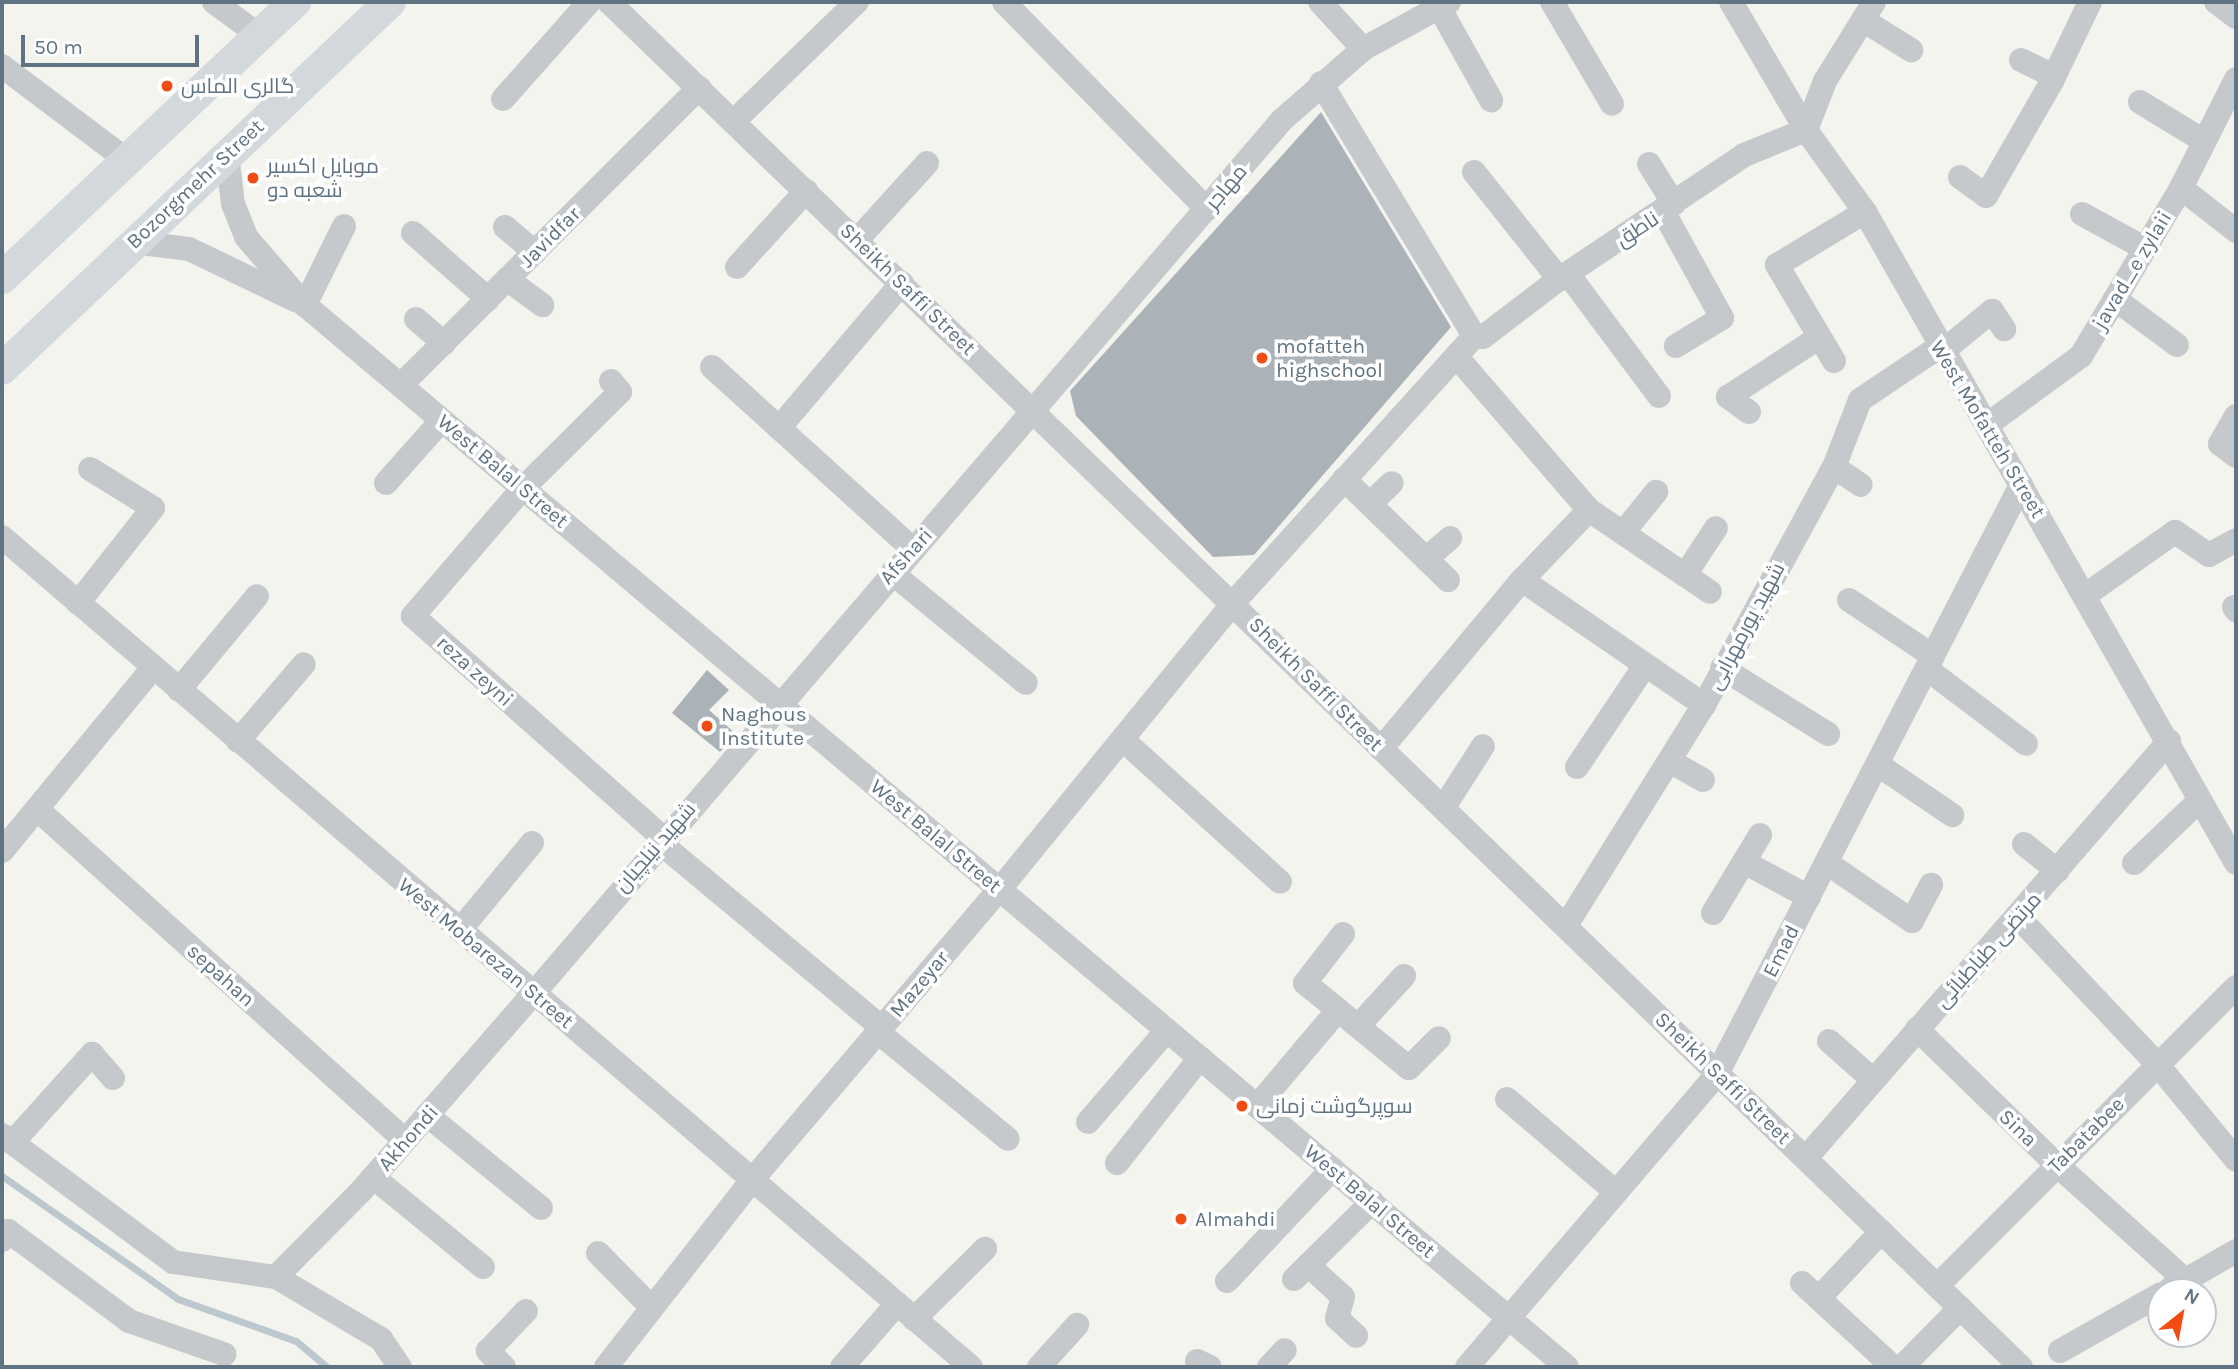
<!DOCTYPE html>
<html>
<head>
<meta charset="utf-8">
<style>
  body { margin:0 }
  #map { position:relative; width:2238px; height:1369px; overflow:hidden; background:#f4f4ef; font-family:Karla,Cairo,sans-serif }
  div>[style] { position:absolute }
  .stream>* { height:7px; margin:-3.5px; padding:0 3.5px; transform-origin:3.5px; border-radius:3.5px; background:#bcc8cd }
  .building>* { inset:0; background:#abb3b8 }
  .minor>* { height:24px; margin:-12px; padding:0 12px; transform-origin:12px; border-radius:12px; background:#c6c9cc }
  .major>* { height:32px; margin:-16px; padding:0 16px; transform-origin:16px; border-radius:16px; background:#d2d8dc }
  .dots>* { width:19px; height:19px; translate:-50% -50%; box-sizing:border-box; border:4px solid #fff; border-radius:50% }
  span { translate:-50% -50%; white-space:nowrap; text-align:center; line-height:1.15; -webkit-text-stroke:7px #fff; paint-order:stroke }
  .poi-label { font-size:21px; color:#607383 }
  .left { translate:0 -50%; text-align:left }
  .street-label { font-size:21px; color:#607383 }
  .frame { position:absolute; inset:0; border:4px solid #607383; pointer-events:none }
  .north { position:absolute; left:2147px; top:1278px; width:70px; height:70px; box-sizing:border-box; background:#fff; border:2px solid #bfc7cd; border-radius:50%; rotate:31deg; font-size:19px; font-weight:700; line-height:28px; text-align:center; color:#607383 }
  .north::after { content:''; display:block; margin:auto; width:24px; height:32px; background:#f24c12; clip-path:polygon(50% 0,100% 100%,50% 72%,0 100%) }
  .scale { position:absolute; left:21px; top:35px; width:178px; height:32px; box-sizing:border-box; border:4px solid #607383; border-top:0; padding-left:9px; font-size:21px; line-height:24px; white-space:nowrap; color:#607383; -webkit-text-stroke:5px #fff; paint-order:stroke }
</style>
</head>
<body>
<div id="map">
  <div class="stream">
    <div style="left:2px;top:1176px;width:215px;rotate:34.9deg"></div>
    <div style="left:178px;top:1299px;width:125px;rotate:19.6deg"></div>
    <div style="left:296px;top:1341px;width:40px;rotate:40deg"></div>
  </div>
  <div class="building">
    <div style="clip-path:polygon(1321px 112px,1451px 327px,1254px 555px,1213px 557px,1076px 416px,1070px 391px)"></div>
    <div style="clip-path:polygon(707px 670px,729px 690px,709px 710px,736px 734px,720px 752px,672px 713px)"></div>
  </div>
  <div class="minor">
    <div style="left:214px;top:2px;width:57px;rotate:36.5deg"></div>
    <div style="left:609px;top:2px;width:1964px;rotate:44.03deg"></div>
    <div style="left:1004px;top:2px;width:290px;rotate:45.6deg"></div>
    <div style="left:1320px;top:2px;width:64px;rotate:47.5deg"></div>
    <div style="left:1552px;top:2px;width:118px;rotate:59.5deg"></div>
    <div style="left:1731px;top:2px;width:148px;rotate:59.6deg"></div>
    <div style="left:1806px;top:130px;width:101px;rotate:54.3deg"></div>
    <div style="left:1865px;top:212px;width:749px;rotate:60.32deg"></div>
    <div style="left:2216px;top:2px;width:25px;rotate:37deg"></div>
    <div style="left:1439px;top:7px;width:107px;rotate:60.8deg"></div>
    <div style="left:1863px;top:20px;width:57px;rotate:32deg"></div>
    <div style="left:2021px;top:60px;width:37px;rotate:26deg"></div>
    <div style="left:2px;top:66px;width:158px;rotate:37deg"></div>
    <div style="left:1321px;top:83px;width:296px;rotate:58.8deg"></div>
    <div style="left:503px;top:99px;width:130px;rotate:-48.4deg"></div>
    <div style="left:2140px;top:102px;width:75px;rotate:31.4deg"></div>
    <div style="left:734px;top:121px;width:171px;rotate:-44.1deg"></div>
    <div style="left:227px;top:154px;width:50px;rotate:83.2deg"></div>
    <div style="left:233px;top:204px;width:35px;rotate:68deg"></div>
    <div style="left:246px;top:237px;width:90px;rotate:49.1deg"></div>
    <div style="left:305px;top:305px;width:1649px;rotate:40.08deg"></div>
    <div style="left:1649px;top:164px;width:47px;rotate:58deg"></div>
    <div style="left:1474px;top:172px;width:137px;rotate:51.5deg"></div>
    <div style="left:1960px;top:177px;width:32px;rotate:36deg"></div>
    <div style="left:1986px;top:196px;width:133px;rotate:-60.1deg"></div>
    <div style="left:2052px;top:81px;width:88px;rotate:-64.3deg"></div>
    <div style="left:2181px;top:188px;width:70px;rotate:38deg"></div>
    <div style="left:1663px;top:211px;width:122px;rotate:61.1deg"></div>
    <div style="left:1722px;top:318px;width:54px;rotate:148.7deg"></div>
    <div style="left:2082px;top:214px;width:71px;rotate:28.7deg"></div>
    <div style="left:505px;top:227px;width:39px;rotate:40deg"></div>
    <div style="left:413px;top:233px;width:100px;rotate:41.3deg"></div>
    <div style="left:857px;top:240px;width:104px;rotate:-47.7deg"></div>
    <div style="left:132px;top:242px;width:57px;rotate:7deg"></div>
    <div style="left:189px;top:249px;width:118px;rotate:25.7deg"></div>
    <div style="left:737px;top:267px;width:103px;rotate:-47.8deg"></div>
    <div style="left:1568px;top:274px;width:152px;rotate:53.3deg"></div>
    <div style="left:507px;top:279px;width:44px;rotate:36.6deg"></div>
    <div style="left:2115px;top:299px;width:77px;rotate:36.6deg"></div>
    <div style="left:305px;top:305px;width:88px;rotate:-63.7deg"></div>
    <div style="left:416px;top:319px;width:37px;rotate:41deg"></div>
    <div style="left:1474px;top:336px;width:9px;rotate:6deg"></div>
    <div style="left:1483px;top:337px;width:96px;rotate:-37.3deg"></div>
    <div style="left:1559px;top:279px;width:223px;rotate:-33.8deg"></div>
    <div style="left:1744px;top:155px;width:67px;rotate:-22deg"></div>
    <div style="left:1806px;top:130px;width:53px;rotate:-68.8deg"></div>
    <div style="left:1825px;top:81px;width:93px;rotate:-58.2deg"></div>
    <div style="left:1942px;top:352px;width:65px;rotate:-39.4deg"></div>
    <div style="left:1992px;top:311px;width:22px;rotate:56deg"></div>
    <div style="left:1456px;top:356px;width:203px;rotate:49.2deg"></div>
    <div style="left:1589px;top:510px;width:146px;rotate:34.1deg"></div>
    <div style="left:1834px;top:361px;width:112px;rotate:-120.7deg"></div>
    <div style="left:1777px;top:265px;width:103px;rotate:-31.1deg"></div>
    <div style="left:712px;top:367px;width:271px;rotate:42.2deg"></div>
    <div style="left:611px;top:381px;width:14px;rotate:51deg"></div>
    <div style="left:620px;top:392px;width:136px;rotate:135.3deg"></div>
    <div style="left:523px;top:488px;width:169px;rotate:130.7deg"></div>
    <div style="left:413px;top:616px;width:334px;rotate:41.6deg"></div>
    <div style="left:401px;top:385px;width:421px;rotate:-44.9deg"></div>
    <div style="left:1749px;top:412px;width:26px;rotate:-144deg"></div>
    <div style="left:1728px;top:397px;width:108px;rotate:-33.2deg"></div>
    <div style="left:2236px;top:416px;width:32px;rotate:120deg"></div>
    <div style="left:2220px;top:444px;width:20px;rotate:37deg"></div>
    <div style="left:1987px;top:425px;width:117px;rotate:-36.3deg"></div>
    <div style="left:2081px;top:356px;width:196px;rotate:-59.2deg"></div>
    <div style="left:2181px;top:188px;width:122px;rotate:-63.2deg"></div>
    <div style="left:779px;top:428px;width:190px;rotate:-49.7deg"></div>
    <div style="left:1834px;top:467px;width:32px;rotate:34deg"></div>
    <div style="left:1344px;top:479px;width:145px;rotate:44.2deg"></div>
    <div style="left:386px;top:483px;width:84px;rotate:-48.4deg"></div>
    <div style="left:1370px;top:504px;width:30px;rotate:-44deg"></div>
    <div style="left:1623px;top:533px;width:53px;rotate:-51.2deg"></div>
    <div style="left:2px;top:537px;width:1276px;rotate:40.58deg"></div>
    <div style="left:1426px;top:559px;width:32px;rotate:-41deg"></div>
    <div style="left:892px;top:573px;width:173px;rotate:39.4deg"></div>
    <div style="left:1685px;top:575px;width:56px;rotate:-56.6deg"></div>
    <div style="left:1522px;top:580px;width:221px;rotate:34.5deg"></div>
    <div style="left:2087px;top:594px;width:108px;rotate:-35.2deg"></div>
    <div style="left:2175px;top:532px;width:41px;rotate:34.1deg"></div>
    <div style="left:2209px;top:555px;width:31px;rotate:-29deg"></div>
    <div style="left:1849px;top:600px;width:101px;rotate:33.7deg"></div>
    <div style="left:78px;top:603px;width:121px;rotate:-51.7deg"></div>
    <div style="left:153px;top:508px;width:74px;rotate:-148.2deg"></div>
    <div style="left:2234px;top:607px;width:4px;rotate:56deg"></div>
    <div style="left:1722px;top:668px;width:125px;rotate:31.9deg"></div>
    <div style="left:1927px;top:669px;width:124px;rotate:37.1deg"></div>
    <div style="left:179px;top:690px;width:122px;rotate:-50.3deg"></div>
    <div style="left:1122px;top:739px;width:213px;rotate:42.1deg"></div>
    <div style="left:238px;top:741px;width:101px;rotate:-49.4deg"></div>
    <div style="left:1381px;top:749px;width:220px;rotate:-50.2deg"></div>
    <div style="left:1522px;top:580px;width:97px;rotate:-46.3deg"></div>
    <div style="left:1670px;top:761px;width:38px;rotate:30deg"></div>
    <div style="left:1877px;top:764px;width:91px;rotate:34.2deg"></div>
    <div style="left:1577px;top:767px;width:120px;rotate:-56.2deg"></div>
    <div style="left:1444px;top:807px;width:72px;rotate:-57.4deg"></div>
    <div style="left:37px;top:809px;width:495px;rotate:42deg"></div>
    <div style="left:659px;top:842px;width:290px;rotate:39.8deg"></div>
    <div style="left:2024px;top:844px;width:43px;rotate:38.5deg"></div>
    <div style="left:2px;top:851px;width:237px;rotate:-50.5deg"></div>
    <div style="left:1744px;top:862px;width:74px;rotate:28.3deg"></div>
    <div style="left:1827px;top:863px;width:103px;rotate:34.3deg"></div>
    <div style="left:1912px;top:921px;width:41px;rotate:-62.2deg"></div>
    <div style="left:2134px;top:863px;width:91px;rotate:-43.7deg"></div>
    <div style="left:1713px;top:913px;width:91px;rotate:-58.9deg"></div>
    <div style="left:2019px;top:918px;width:201px;rotate:46.6deg"></div>
    <div style="left:2157px;top:1064px;width:124px;rotate:50.5deg"></div>
    <div style="left:1567px;top:924px;width:258px;rotate:-58deg"></div>
    <div style="left:1704px;top:705px;width:271px;rotate:-61.4deg"></div>
    <div style="left:1834px;top:467px;width:72px;rotate:-68.8deg"></div>
    <div style="left:1860px;top:400px;width:95px;rotate:-33.9deg"></div>
    <div style="left:460px;top:930px;width:113px;rotate:-50.4deg"></div>
    <div style="left:1343px;top:934px;width:62px;rotate:127.8deg"></div>
    <div style="left:1305px;top:983px;width:134px;rotate:39.3deg"></div>
    <div style="left:1409px;top:1068px;width:42px;rotate:-45deg"></div>
    <div style="left:1358px;top:1026px;width:68px;rotate:-47.4deg"></div>
    <div style="left:1917px;top:1029px;width:195px;rotate:44.2deg"></div>
    <div style="left:2057px;top:1165px;width:172px;rotate:41.9deg"></div>
    <div style="left:878px;top:1032px;width:168px;rotate:39.5deg"></div>
    <div style="left:1829px;top:1041px;width:57px;rotate:41.5deg"></div>
    <div style="left:1507px;top:1099px;width:143px;rotate:40.5deg"></div>
    <div style="left:1257px;top:1106px;width:126px;rotate:-49.8deg"></div>
    <div style="left:427px;top:1115px;width:147px;rotate:39.2deg"></div>
    <div style="left:1088px;top:1122px;width:121px;rotate:-49.3deg"></div>
    <div style="left:2px;top:1135px;width:213px;rotate:36.6deg"></div>
    <div style="left:173px;top:1262px;width:104px;rotate:8.3deg"></div>
    <div style="left:276px;top:1277px;width:122px;rotate:30.6deg"></div>
    <div style="left:381px;top:1339px;width:34px;rotate:56deg"></div>
    <div style="left:12px;top:1143px;width:120px;rotate:-48deg"></div>
    <div style="left:92px;top:1054px;width:32px;rotate:49deg"></div>
    <div style="left:1806px;top:1158px;width:553px;rotate:-48.96deg"></div>
    <div style="left:1117px;top:1163px;width:134px;rotate:-51.7deg"></div>
    <div style="left:373px;top:1177px;width:142px;rotate:39.3deg"></div>
    <div style="left:2px;top:1240px;width:11px;rotate:-56deg"></div>
    <div style="left:8px;top:1231px;width:151px;rotate:36.6deg"></div>
    <div style="left:129px;top:1321px;width:101px;rotate:19.2deg"></div>
    <div style="left:598px;top:1253px;width:77px;rotate:45.5deg"></div>
    <div style="left:1308px;top:1265px;width:47px;rotate:42.4deg"></div>
    <div style="left:1343px;top:1297px;width:22px;rotate:106deg"></div>
    <div style="left:1337px;top:1318px;width:26px;rotate:43deg"></div>
    <div style="left:276px;top:1277px;width:122px;rotate:-45.3deg"></div>
    <div style="left:362px;top:1190px;width:262px;rotate:-48.9deg"></div>
    <div style="left:534px;top:993px;width:1150px;rotate:-49.41deg"></div>
    <div style="left:1282px;top:120px;width:108px;rotate:-41.2deg"></div>
    <div style="left:1363px;top:49px;width:98px;rotate:-28.7deg"></div>
    <div style="left:1294px;top:1279px;width:110px;rotate:-44.6deg"></div>
    <div style="left:1227px;top:1281px;width:154px;rotate:-46.8deg"></div>
    <div style="left:1802px;top:1283px;width:124px;rotate:42.7deg"></div>
    <div style="left:1937px;top:1286px;width:423px;rotate:-45deg"></div>
    <div style="left:2170px;top:1289px;width:76px;rotate:-29.9deg"></div>
    <div style="left:1819px;top:1298px;width:91px;rotate:-46.8deg"></div>
    <div style="left:914px;top:1319px;width:100px;rotate:-44.6deg"></div>
    <div style="left:2060px;top:1351px;width:116px;rotate:-29.4deg"></div>
    <div style="left:1197px;top:1361px;width:14px;rotate:25deg"></div>
    <div style="left:504px;top:1367px;width:23px;rotate:-135deg"></div>
    <div style="left:488px;top:1351px;width:55px;rotate:-46.5deg"></div>
    <div style="left:606px;top:1367px;width:237px;rotate:-52deg"></div>
    <div style="left:752px;top:1180px;width:382px;rotate:-49.6deg"></div>
    <div style="left:1000px;top:889px;width:370px;rotate:-50.8deg"></div>
    <div style="left:1234px;top:602px;width:358px;rotate:-47.9deg"></div>
    <div style="left:842px;top:1367px;width:84px;rotate:-48.9deg"></div>
    <div style="left:1039px;top:1367px;width:57px;rotate:-47.9deg"></div>
    <div style="left:1269px;top:1367px;width:23px;rotate:-47deg"></div>
    <div style="left:1467px;top:1367px;width:385px;rotate:-49.5deg"></div>
    <div style="left:1717px;top:1074px;width:663px;rotate:-62.7deg"></div>
    <div style="left:1902px;top:1367px;width:83px;rotate:-45.5deg"></div>
  </div>
  <div class="major">
    <div style="left:2px;top:278px;width:403px;rotate:-43.3deg"></div>
    <div style="left:2px;top:369px;width:534px;rotate:-43.41deg"></div>
  </div>
  <div class="dots">
    <div style="left:167px;top:86px;background:#f24c12"></div>
    <div style="left:253px;top:178px;background:#f24c12"></div>
    <div style="left:1262px;top:358px;background:#f24c12"></div>
    <div style="left:707px;top:726px;background:#f24c12"></div>
    <div style="left:1242px;top:1106px;background:#f24c12"></div>
    <div style="left:1181px;top:1219px;background:#f24c12"></div>
  </div>
  <div class="poi-label">
    <span class="left" style="left:181px;top:86px">گالری الماس</span>
    <span class="left" style="left:267px;top:178px">موبایل اکسیر<br>شعبه دو</span>
    <span class="left" style="left:1276px;top:358px">mofatteh<br>highschool</span>
    <span class="left" style="left:721px;top:726px">Naghous<br>Institute</span>
    <span class="left" style="left:1256px;top:1106px">سوپرگوشت زمانی</span>
    <span class="left" style="left:1195px;top:1219px">Almahdi</span>
  </div>
  <div class="street-label">
    <span style="left:195px;top:184px;rotate:-43deg">Bozorgmehr Street</span>
    <span style="left:1226px;top:187px;rotate:-50deg">مهاجر</span>
    <span style="left:1637px;top:229px;rotate:-33deg">ناطق</span>
    <span style="left:550px;top:237px;rotate:-45deg">Javidfar</span>
    <span style="left:2132px;top:270px;rotate:-59deg">javad_e zylaii</span>
    <span style="left:908px;top:289px;rotate:44deg">Sheikh Saffi Street</span>
    <span style="left:1988px;top:429px;rotate:59deg">West Mofatteh Street</span>
    <span style="left:503px;top:471px;rotate:40deg">West Balal Street</span>
    <span style="left:906px;top:556px;rotate:-48deg">Afshari</span>
    <span style="left:1746px;top:626px;rotate:-62deg">شهید پورمهرابی</span>
    <span style="left:475px;top:671px;rotate:42deg">reza zeyni</span>
    <span style="left:1316px;top:684px;rotate:45deg">Sheikh Saffi Street</span>
    <span style="left:936px;top:836px;rotate:40deg">West Balal Street</span>
    <span style="left:655px;top:847px;rotate:-49deg">شهید نیلچیان</span>
    <span style="left:1988px;top:950px;rotate:-48deg">مرتضی طباطبائی</span>
    <span style="left:1781px;top:951px;rotate:-63deg">Emad</span>
    <span style="left:486px;top:953px;rotate:40deg">West Mobarezan Street</span>
    <span style="left:221px;top:975px;rotate:42deg">sepahan</span>
    <span style="left:919px;top:984px;rotate:-50deg">Mazeyar</span>
    <span style="left:1723px;top:1078px;rotate:44deg">Sheikh Saffi Street</span>
    <span style="left:2018px;top:1128px;rotate:44deg">Sina</span>
    <span style="left:2086px;top:1135px;rotate:-45deg">Tabatabee</span>
    <span style="left:408px;top:1138px;rotate:-49deg">Akhondi</span>
    <span style="left:1370px;top:1201px;rotate:40deg">West Balal Street</span>
  </div>
  <div class="frame"></div>
  <div class="north">N</div>
  <div class="scale">50 m</div>
</div>
</body>
</html>
